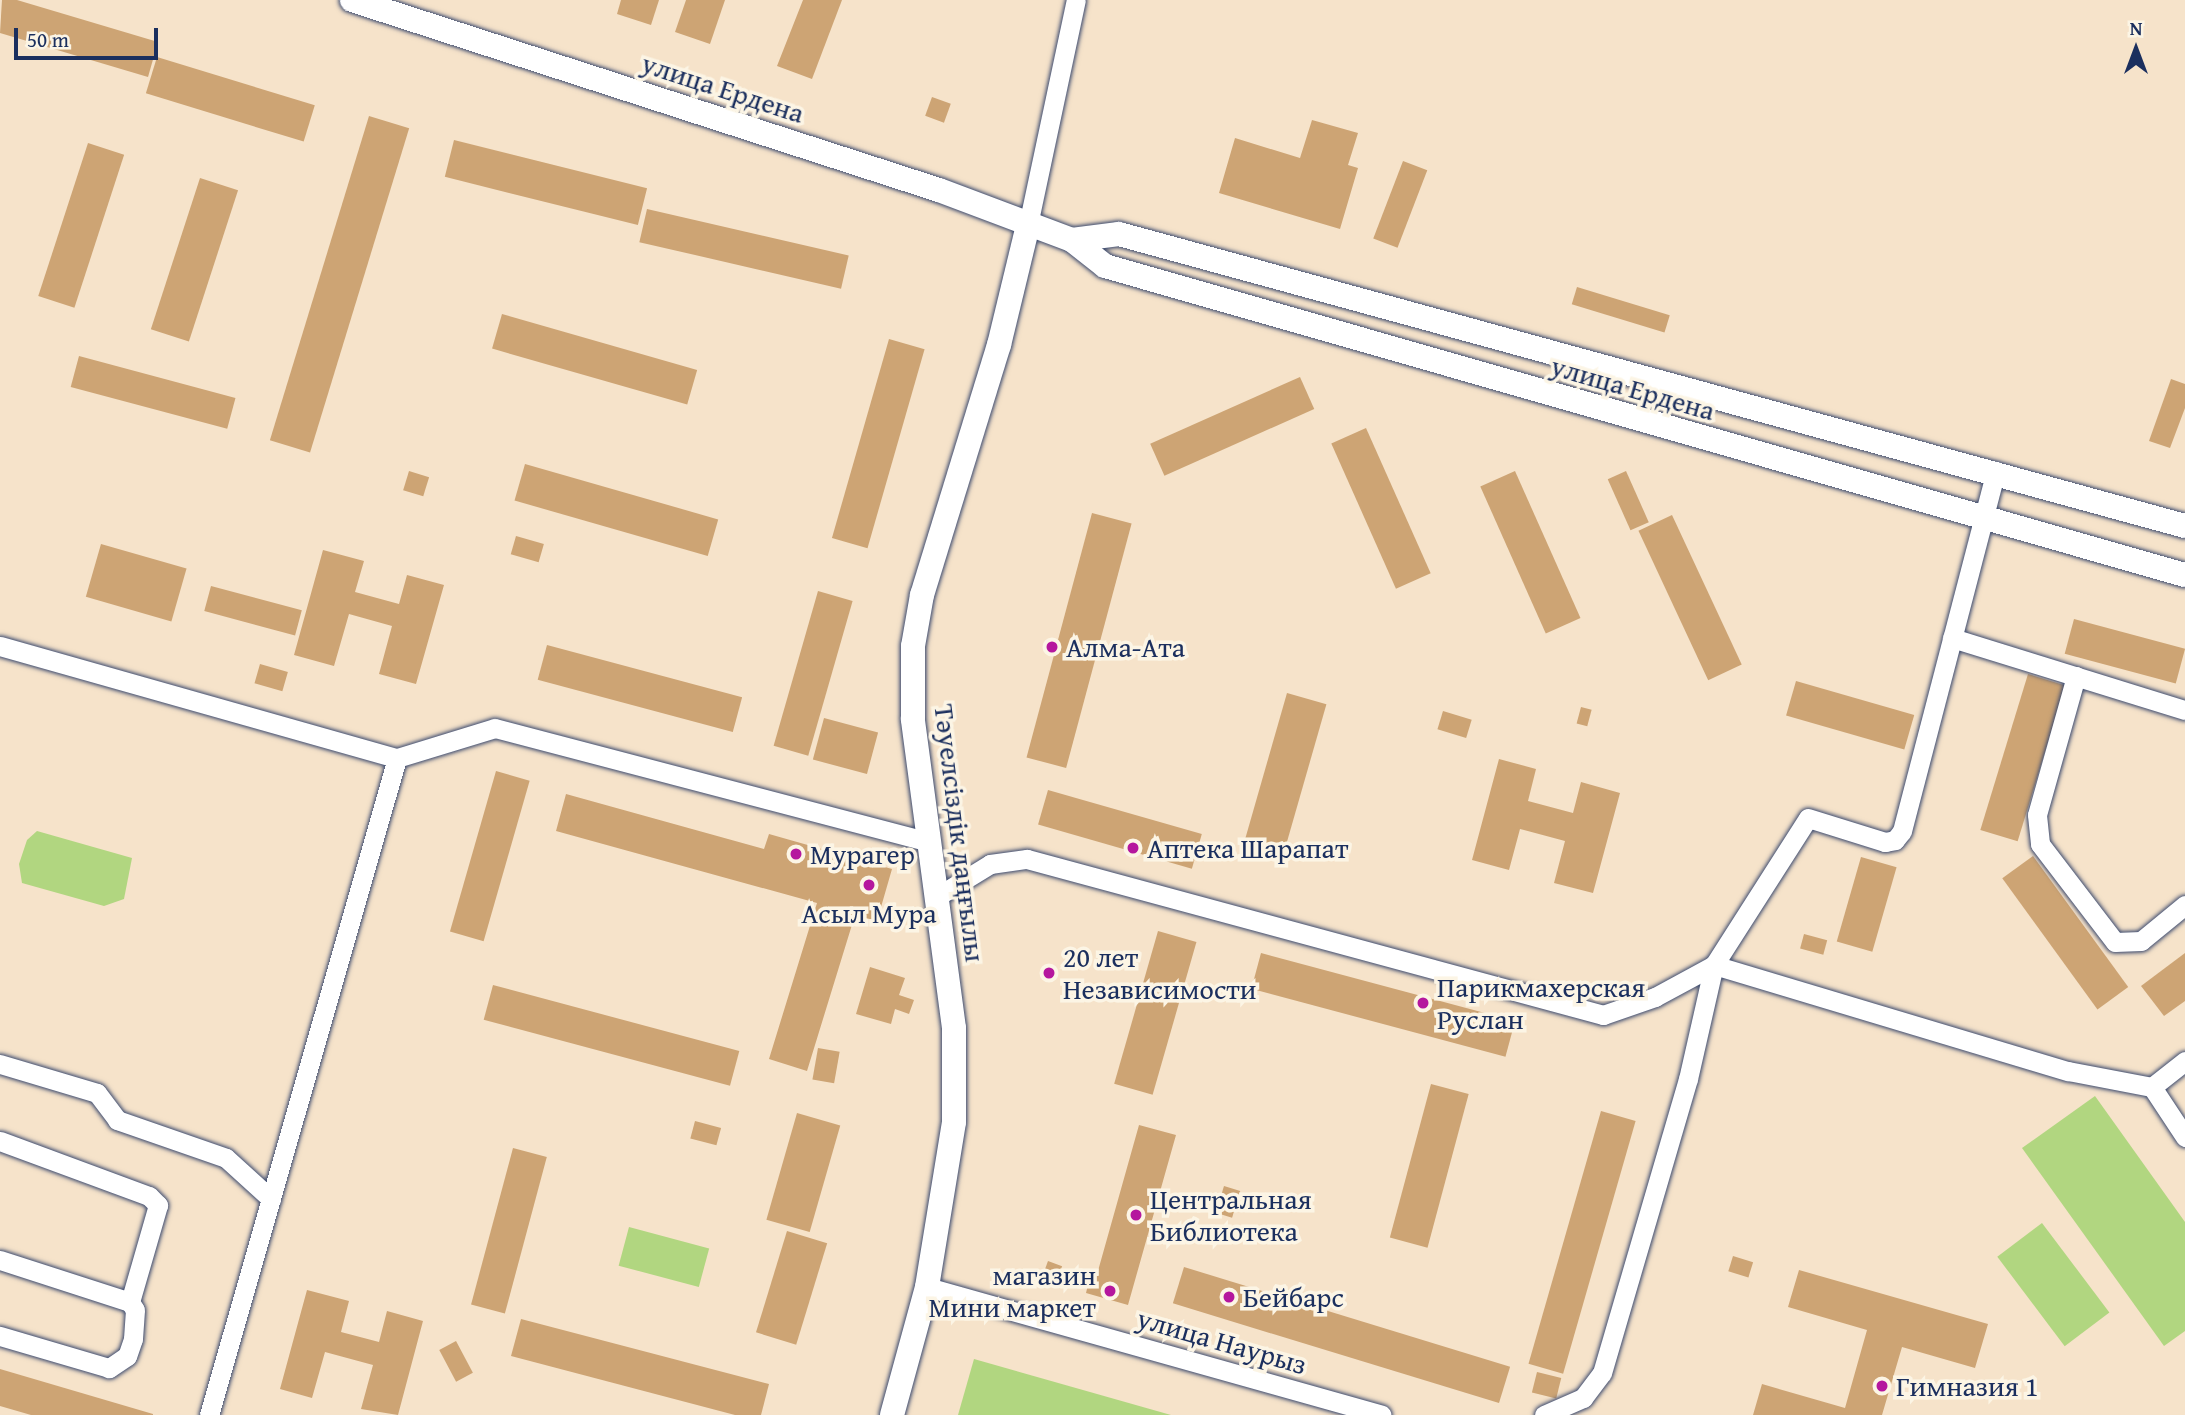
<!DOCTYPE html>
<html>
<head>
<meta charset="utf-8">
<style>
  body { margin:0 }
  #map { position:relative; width:2185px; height:1415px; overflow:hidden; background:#f6e3ca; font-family:"Gentium Book Plus",serif }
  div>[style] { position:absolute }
  .green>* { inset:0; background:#b1d680; transform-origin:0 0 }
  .building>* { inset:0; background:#cda474; transform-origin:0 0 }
  .roads { filter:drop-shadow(0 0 2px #3c4a6e) drop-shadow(0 0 2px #3c4a6e) }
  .minor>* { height:19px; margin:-9.5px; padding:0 9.5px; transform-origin:9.5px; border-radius:9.5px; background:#fff }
  .tertiary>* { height:24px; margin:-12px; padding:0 12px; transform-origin:12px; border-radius:12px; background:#fff }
  .dots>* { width:19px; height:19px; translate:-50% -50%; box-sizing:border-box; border:4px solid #fcf5e5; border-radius:50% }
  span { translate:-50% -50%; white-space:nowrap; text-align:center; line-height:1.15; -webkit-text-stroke:7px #fcf5e5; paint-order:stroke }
  .street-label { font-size:28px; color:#1b2f5e }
  .poi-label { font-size:28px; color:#1b2f5e }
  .left { translate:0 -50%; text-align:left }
  .right { translate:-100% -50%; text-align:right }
  .north { position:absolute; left:2101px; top:14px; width:70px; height:70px; -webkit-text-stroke:5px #fcf5e5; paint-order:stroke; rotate:0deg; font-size:19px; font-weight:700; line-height:28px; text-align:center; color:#1b2f5e }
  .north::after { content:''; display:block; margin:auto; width:24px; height:32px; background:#1b2f5e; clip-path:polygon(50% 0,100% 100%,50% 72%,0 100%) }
  .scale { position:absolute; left:14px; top:28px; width:144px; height:32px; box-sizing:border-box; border:4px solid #1b2f5e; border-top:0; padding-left:9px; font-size:21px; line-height:24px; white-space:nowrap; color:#1b2f5e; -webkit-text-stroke:5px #fcf5e5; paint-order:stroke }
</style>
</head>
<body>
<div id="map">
  <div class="green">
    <div style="clip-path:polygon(37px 831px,132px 858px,124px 899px,104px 906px,22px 883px,19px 864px,27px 840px)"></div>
    <div style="clip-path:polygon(2095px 1096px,2185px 1222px,2185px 1331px,2164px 1346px,2022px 1148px)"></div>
    <div style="left:2042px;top:1223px;width:112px;height:56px;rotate:53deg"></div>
    <div style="left:629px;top:1227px;width:83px;height:40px;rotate:15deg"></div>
    <div style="clip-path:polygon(974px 1359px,1171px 1415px,958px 1415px)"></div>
  </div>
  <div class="building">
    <div style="clip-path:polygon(2px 0,17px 0,158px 42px,148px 77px,0 33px)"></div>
    <div style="clip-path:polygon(621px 0,659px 0,651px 25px,617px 14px)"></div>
    <div style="clip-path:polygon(686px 0,725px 0,710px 44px,675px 32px)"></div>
    <div style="clip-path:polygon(803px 0,842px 0,812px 79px,777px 66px)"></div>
    <div style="left:157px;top:57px;width:165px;height:38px;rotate:17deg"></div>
    <div style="left:932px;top:97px;width:20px;height:20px;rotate:20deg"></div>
    <div style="left:369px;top:116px;width:42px;height:339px;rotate:17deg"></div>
    <div style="clip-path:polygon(1312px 120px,1358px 133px,1348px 165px,1358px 168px,1340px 229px,1219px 193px,1235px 138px,1300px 158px)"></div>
    <div style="left:454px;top:140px;width:199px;height:38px;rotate:14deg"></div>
    <div style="left:88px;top:143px;width:38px;height:161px;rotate:18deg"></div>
    <div style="left:1403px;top:161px;width:26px;height:83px;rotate:21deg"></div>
    <div style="left:200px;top:178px;width:40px;height:159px;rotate:18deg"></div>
    <div style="left:647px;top:209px;width:207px;height:34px;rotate:13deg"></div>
    <div style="left:1577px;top:287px;width:97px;height:18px;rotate:17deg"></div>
    <div style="left:502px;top:314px;width:203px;height:36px;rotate:16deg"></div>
    <div style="left:889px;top:339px;width:37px;height:207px;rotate:16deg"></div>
    <div style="left:79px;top:356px;width:162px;height:32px;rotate:15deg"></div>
    <div style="left:1300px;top:377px;width:35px;height:164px;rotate:66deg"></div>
    <div style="clip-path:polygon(2171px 379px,2185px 384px,2185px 408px,2170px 448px,2149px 441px)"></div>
    <div style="left:1366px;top:428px;width:159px;height:38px;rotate:66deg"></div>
    <div style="left:525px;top:464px;width:201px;height:38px;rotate:16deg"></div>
    <div style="left:409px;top:471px;width:21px;height:20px;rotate:17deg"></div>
    <div style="left:1515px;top:471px;width:161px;height:38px;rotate:66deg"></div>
    <div style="left:1626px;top:471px;width:56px;height:20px;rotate:66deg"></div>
    <div style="left:1092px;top:513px;width:41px;height:253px;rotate:15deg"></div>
    <div style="left:1672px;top:515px;width:165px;height:37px;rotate:65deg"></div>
    <div style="left:516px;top:536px;width:29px;height:19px;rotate:16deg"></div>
    <div style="left:101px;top:544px;width:89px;height:55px;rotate:16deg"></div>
    <div style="clip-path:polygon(323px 550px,364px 561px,355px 592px,399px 604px,407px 575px,444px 585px,416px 684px,379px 674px,392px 626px,349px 614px,334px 666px,294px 655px)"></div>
    <div style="left:211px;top:586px;width:94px;height:26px;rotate:15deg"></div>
    <div style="left:818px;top:591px;width:36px;height:161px;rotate:16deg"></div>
    <div style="left:2074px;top:619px;width:115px;height:36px;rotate:15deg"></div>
    <div style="left:547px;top:645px;width:202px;height:36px;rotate:15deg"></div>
    <div style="left:260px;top:664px;width:29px;height:20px;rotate:16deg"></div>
    <div style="left:2028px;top:674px;width:39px;height:163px;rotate:17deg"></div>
    <div style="left:1796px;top:681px;width:123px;height:36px;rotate:16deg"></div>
    <div style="left:1287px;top:693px;width:41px;height:157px;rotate:16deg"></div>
    <div style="left:1581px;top:707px;width:11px;height:17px;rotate:15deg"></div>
    <div style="left:1443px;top:711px;width:30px;height:19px;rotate:17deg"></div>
    <div style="left:824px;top:718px;width:56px;height:43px;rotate:15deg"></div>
    <div style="clip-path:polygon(1499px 759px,1536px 769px,1528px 801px,1573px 813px,1581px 782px,1620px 793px,1593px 893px,1554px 883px,1565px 841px,1520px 829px,1509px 870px,1472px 860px)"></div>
    <div style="left:496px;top:771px;width:35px;height:167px;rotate:16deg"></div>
    <div style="left:1048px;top:790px;width:160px;height:36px;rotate:16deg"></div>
    <div style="clip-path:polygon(566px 794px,764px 849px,769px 834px,892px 869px,877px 921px,855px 915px,807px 1071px,769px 1059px,817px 903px,556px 831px)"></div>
    <div style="left:2033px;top:856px;width:162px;height:38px;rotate:54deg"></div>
    <div style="left:1861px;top:857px;width:37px;height:88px;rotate:16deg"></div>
    <div style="left:1158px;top:931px;width:40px;height:159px;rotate:16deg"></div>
    <div style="left:1804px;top:934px;width:24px;height:15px;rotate:15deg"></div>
    <div style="left:1261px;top:953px;width:263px;height:37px;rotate:15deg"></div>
    <div style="clip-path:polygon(2185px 953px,2185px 1001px,2164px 1016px,2141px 986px)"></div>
    <div style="clip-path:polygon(870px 967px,905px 978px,899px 995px,914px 1000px,909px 1014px,895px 1009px,891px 1024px,856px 1014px)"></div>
    <div style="left:493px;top:985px;width:255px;height:36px;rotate:15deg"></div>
    <div style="left:818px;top:1048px;width:22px;height:32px;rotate:10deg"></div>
    <div style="left:1431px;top:1084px;width:39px;height:159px;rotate:15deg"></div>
    <div style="left:1601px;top:1111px;width:36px;height:263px;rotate:16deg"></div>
    <div style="left:797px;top:1113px;width:45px;height:111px;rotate:16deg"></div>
    <div style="left:695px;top:1121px;width:27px;height:18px;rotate:15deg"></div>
    <div style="clip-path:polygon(1139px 1125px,1176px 1135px,1128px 1305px,1086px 1293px,1090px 1276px,1096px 1278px)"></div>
    <div style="left:513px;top:1148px;width:35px;height:162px;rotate:15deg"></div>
    <div style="left:1224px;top:1186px;width:17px;height:28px;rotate:17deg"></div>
    <div style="left:787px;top:1231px;width:42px;height:106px;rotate:17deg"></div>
    <div style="left:1733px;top:1256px;width:21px;height:16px;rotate:17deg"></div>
    <div style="left:1048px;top:1261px;width:15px;height:12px;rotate:20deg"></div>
    <div style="left:1184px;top:1267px;width:341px;height:38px;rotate:17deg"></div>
    <div style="clip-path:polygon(1799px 1270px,1988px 1324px,1975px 1368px,1902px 1347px,1882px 1415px,1753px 1415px,1762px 1384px,1845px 1408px,1867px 1330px,1788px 1307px)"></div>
    <div style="clip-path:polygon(307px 1290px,349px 1301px,341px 1332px,379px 1342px,387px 1311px,423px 1321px,398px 1415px,361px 1409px,373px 1365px,325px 1352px,312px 1398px,280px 1389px)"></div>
    <div style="clip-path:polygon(521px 1319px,769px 1384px,761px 1415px,735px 1415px,511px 1356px)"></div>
    <div style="left:456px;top:1341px;width:36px;height:19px;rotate:62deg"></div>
    <div style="clip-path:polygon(0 1369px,153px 1414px,153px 1415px,31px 1415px,0 1406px)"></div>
    <div style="left:1537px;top:1372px;width:25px;height:21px;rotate:14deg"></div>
  </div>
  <div class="roads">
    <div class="minor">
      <div style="left:1028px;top:225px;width:230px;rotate:-78deg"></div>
      <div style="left:1952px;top:638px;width:244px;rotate:17.2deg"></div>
      <div style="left:0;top:646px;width:412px;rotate:15.8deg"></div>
      <div style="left:397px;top:758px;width:102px;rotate:-17deg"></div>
      <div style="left:495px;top:728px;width:447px;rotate:14.7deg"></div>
      <div style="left:2076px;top:676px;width:144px;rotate:105.7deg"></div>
      <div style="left:2037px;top:815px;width:29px;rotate:84deg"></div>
      <div style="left:2040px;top:844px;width:123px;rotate:52.6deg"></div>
      <div style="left:2115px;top:942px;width:26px;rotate:-2deg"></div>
      <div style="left:2141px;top:941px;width:57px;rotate:-39.3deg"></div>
      <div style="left:938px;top:896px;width:61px;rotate:-31.6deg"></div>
      <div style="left:990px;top:864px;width:37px;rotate:-8deg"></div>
      <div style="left:1027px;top:859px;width:597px;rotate:15.15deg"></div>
      <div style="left:1603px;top:1015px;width:55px;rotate:-19.1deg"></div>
      <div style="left:1655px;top:997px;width:67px;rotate:-28.5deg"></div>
      <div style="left:1714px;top:965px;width:370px;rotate:16.7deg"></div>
      <div style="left:2068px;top:1071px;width:86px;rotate:10.8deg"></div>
      <div style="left:2152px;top:1087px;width:60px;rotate:56.6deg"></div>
      <div style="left:0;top:1064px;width:101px;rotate:16.6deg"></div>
      <div style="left:97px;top:1093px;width:34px;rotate:53deg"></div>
      <div style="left:117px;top:1120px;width:115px;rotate:19.2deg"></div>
      <div style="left:226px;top:1158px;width:61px;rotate:42.3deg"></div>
      <div style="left:2152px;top:1087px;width:42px;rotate:-38.2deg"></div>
      <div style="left:0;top:1141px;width:159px;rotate:20.3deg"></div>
      <div style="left:149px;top:1196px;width:13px;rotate:45deg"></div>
      <div style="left:158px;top:1205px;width:101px;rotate:106.1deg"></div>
      <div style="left:0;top:1260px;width:137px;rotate:17.9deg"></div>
      <div style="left:130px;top:1302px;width:9px;rotate:58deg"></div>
      <div style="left:135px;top:1310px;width:29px;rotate:94deg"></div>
      <div style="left:133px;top:1339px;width:18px;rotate:109deg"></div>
      <div style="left:127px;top:1356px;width:22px;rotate:146deg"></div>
      <div style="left:109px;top:1368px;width:114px;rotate:-163.6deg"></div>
      <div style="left:927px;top:1287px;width:472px;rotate:15.7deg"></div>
      <div style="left:209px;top:1415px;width:683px;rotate:-74.03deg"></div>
      <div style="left:1544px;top:1415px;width:43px;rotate:-23.6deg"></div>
      <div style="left:1583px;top:1398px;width:31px;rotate:-53deg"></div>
      <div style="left:1602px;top:1373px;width:306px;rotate:-73.7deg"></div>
      <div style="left:1688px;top:1079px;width:117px;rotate:-77.2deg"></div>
      <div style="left:1714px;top:965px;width:174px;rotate:-57.4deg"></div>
      <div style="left:1808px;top:818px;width:81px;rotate:17.3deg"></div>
      <div style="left:1885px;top:842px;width:10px;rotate:-11deg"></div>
      <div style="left:1895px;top:840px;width:11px;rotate:-52deg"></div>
      <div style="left:1902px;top:831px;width:372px;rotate:-75.4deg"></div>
    </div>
    <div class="tertiary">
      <div style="left:352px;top:0;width:617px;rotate:17.94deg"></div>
      <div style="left:939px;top:190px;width:142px;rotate:20.6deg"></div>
      <div style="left:1072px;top:240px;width:42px;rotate:38.2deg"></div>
      <div style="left:1105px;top:266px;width:1123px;rotate:15.97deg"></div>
      <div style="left:1072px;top:240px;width:47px;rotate:-7.3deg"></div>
      <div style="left:1119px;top:234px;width:1105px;rotate:15.32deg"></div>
      <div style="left:892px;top:1415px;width:133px;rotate:-74.7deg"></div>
      <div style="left:927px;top:1287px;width:167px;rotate:-80.7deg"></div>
      <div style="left:954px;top:1122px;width:94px;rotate:-90deg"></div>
      <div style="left:954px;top:1028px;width:312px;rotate:-97.6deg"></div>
      <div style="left:913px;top:719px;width:73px;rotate:-90deg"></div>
      <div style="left:913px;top:646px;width:52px;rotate:-80deg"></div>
      <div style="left:922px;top:595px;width:262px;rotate:-72.9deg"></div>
      <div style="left:999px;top:345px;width:123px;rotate:-76.4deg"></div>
    </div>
  </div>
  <div class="dots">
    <div style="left:1052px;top:647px;background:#b5179e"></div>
    <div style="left:1133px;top:848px;background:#b5179e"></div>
    <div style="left:796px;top:854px;background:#b5179e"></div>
    <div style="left:869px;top:885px;background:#b5179e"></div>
    <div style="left:1049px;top:973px;background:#b5179e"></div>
    <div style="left:1423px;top:1003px;background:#b5179e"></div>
    <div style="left:1136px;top:1215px;background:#b5179e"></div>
    <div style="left:1110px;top:1291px;background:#b5179e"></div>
    <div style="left:1229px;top:1297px;background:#b5179e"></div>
    <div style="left:1882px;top:1386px;background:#b5179e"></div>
  </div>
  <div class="street-label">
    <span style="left:723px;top:88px;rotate:18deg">улица Ердена</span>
    <span style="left:1633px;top:388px;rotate:16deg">улица Ердена</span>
    <span style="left:960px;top:833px;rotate:83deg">Тәуелсіздік даңғылы</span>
    <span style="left:1222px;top:1341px;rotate:16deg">улица Наурыз</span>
  </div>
  <div class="poi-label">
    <span class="left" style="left:1066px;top:647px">Алма-Ата</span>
    <span class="left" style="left:1147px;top:848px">Аптека Шарапат</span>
    <span class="left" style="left:810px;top:854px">Мурагер</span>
    <span style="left:869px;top:913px">Асыл Мура</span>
    <span class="left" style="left:1063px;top:973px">20 лет<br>Независимости</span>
    <span class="left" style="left:1437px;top:1003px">Парикмахерская<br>Руслан</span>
    <span class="left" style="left:1150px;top:1215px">Центральная<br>Библиотека</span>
    <span class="right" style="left:1096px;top:1291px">магазин<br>Мини маркет</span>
    <span class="left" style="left:1243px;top:1297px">Бейбарс</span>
    <span class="left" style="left:1896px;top:1386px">Гимназия 1</span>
  </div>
  <div class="north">N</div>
  <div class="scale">50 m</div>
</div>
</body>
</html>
